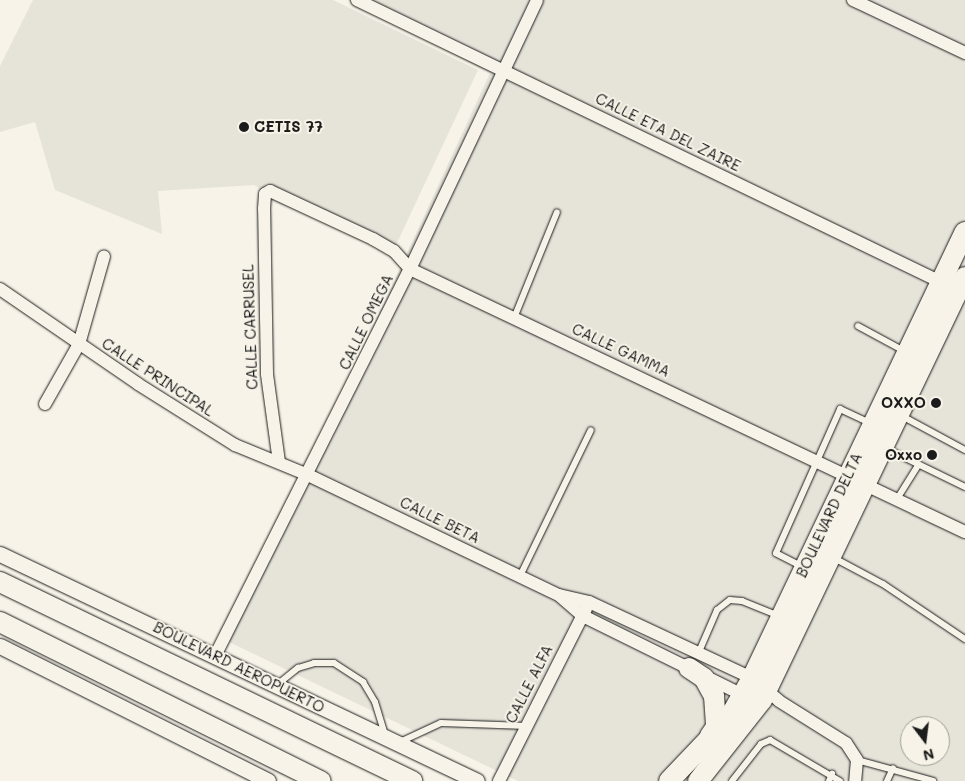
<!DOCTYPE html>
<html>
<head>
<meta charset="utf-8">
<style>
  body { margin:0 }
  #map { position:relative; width:965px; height:781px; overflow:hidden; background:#f7f3e8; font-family:Mali,sans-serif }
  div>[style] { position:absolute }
  .built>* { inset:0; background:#e6e3d9 }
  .roads { filter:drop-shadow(0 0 1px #1c1c1c) drop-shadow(0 0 1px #1c1c1c) }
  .service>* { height:6px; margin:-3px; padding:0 3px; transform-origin:3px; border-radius:3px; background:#f7f3e8 }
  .minor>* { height:12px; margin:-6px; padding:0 6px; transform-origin:6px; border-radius:6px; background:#f7f3e8 }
  .tertiary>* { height:15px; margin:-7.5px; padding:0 7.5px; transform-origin:7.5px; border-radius:7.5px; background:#f7f3e8 }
  .primary>* { height:20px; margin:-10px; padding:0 10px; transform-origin:10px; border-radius:10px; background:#f7f3e8 }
  .trunk>* { height:20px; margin:-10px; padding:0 10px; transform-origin:10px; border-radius:10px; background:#f7f3e8 }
  .dots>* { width:14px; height:14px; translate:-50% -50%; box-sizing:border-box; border:2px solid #f7f3e8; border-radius:50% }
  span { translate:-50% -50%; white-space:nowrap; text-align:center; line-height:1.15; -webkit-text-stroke:4px #f7f3e8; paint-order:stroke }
  .poi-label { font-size:15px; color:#1c1c1c; font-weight:700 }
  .left { translate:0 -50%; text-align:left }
  .right { translate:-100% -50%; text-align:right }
  .street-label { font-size:15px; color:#1c1c1c }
  .north { position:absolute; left:900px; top:716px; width:50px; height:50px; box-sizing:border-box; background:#f7f3e8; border:1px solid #9f9d96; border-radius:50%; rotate:165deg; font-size:14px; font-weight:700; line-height:20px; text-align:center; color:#1c1c1c }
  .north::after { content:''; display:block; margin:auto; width:18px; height:22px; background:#1c1c1c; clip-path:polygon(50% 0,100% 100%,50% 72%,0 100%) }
</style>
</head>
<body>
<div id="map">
  <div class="built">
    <div style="clip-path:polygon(33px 0,333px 0,478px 70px,396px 245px,266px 183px,262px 190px,254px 185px,158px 191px,162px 234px,55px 190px,35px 122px,0 132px,0 66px)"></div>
    <div style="clip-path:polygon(evenodd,347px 0,965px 0,965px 781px,518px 781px,225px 640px,304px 476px,490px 73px,347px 0,910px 726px,940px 726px,940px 756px,910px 756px,910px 726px)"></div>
  </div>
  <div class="roads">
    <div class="service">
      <div style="left:514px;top:318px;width:114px;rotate:-67.9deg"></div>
      <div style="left:858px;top:326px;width:55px;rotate:28.4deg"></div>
      <div style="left:900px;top:415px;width:74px;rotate:28.3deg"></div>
      <div style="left:885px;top:448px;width:89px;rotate:26deg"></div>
      <div style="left:897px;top:499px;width:40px;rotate:-58deg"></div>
      <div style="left:834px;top:558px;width:55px;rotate:28deg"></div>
      <div style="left:883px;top:584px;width:99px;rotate:33.9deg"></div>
      <div style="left:801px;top:566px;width:28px;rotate:-153deg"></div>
      <div style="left:776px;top:553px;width:158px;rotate:-66deg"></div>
      <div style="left:840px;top:409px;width:33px;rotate:25deg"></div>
      <div style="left:520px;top:576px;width:162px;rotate:-64.1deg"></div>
      <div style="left:698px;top:654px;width:48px;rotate:-66.6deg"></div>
      <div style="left:717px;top:610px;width:16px;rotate:-38deg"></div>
      <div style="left:730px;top:600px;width:12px;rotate:5deg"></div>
      <div style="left:742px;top:601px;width:40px;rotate:22deg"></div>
      <div style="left:278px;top:684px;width:26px;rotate:-39deg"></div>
      <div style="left:298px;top:668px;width:17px;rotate:-17deg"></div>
      <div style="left:314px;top:663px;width:20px"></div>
      <div style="left:334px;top:663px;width:35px;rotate:33deg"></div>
      <div style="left:363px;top:682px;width:23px;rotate:59deg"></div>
      <div style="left:375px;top:702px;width:34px;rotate:73deg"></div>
      <div style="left:400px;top:742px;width:45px;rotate:-24.9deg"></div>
      <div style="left:441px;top:723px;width:86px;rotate:2deg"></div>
      <div style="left:857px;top:760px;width:79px;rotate:15.4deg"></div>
      <div style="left:732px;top:781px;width:47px;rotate:-51.9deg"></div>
      <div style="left:761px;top:744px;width:10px;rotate:-24deg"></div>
      <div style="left:770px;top:740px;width:81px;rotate:30.4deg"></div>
      <div style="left:829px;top:781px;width:8px;rotate:-67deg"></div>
      <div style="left:887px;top:781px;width:14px;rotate:-65deg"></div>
    </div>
    <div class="minor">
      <div style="left:357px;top:0;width:655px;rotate:25.78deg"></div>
      <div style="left:853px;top:0;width:124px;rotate:25.3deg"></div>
      <div style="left:0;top:289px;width:168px;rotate:34.5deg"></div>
      <div style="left:138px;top:384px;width:115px;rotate:32.2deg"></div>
      <div style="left:235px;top:445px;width:79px;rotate:22.3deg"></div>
      <div style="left:308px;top:475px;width:278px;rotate:25.6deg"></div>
      <div style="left:559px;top:595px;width:31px;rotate:13deg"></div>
      <div style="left:589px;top:602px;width:180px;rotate:25deg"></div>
      <div style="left:752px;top:678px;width:35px;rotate:40deg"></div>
      <div style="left:779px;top:701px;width:79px;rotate:32.1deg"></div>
      <div style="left:846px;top:743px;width:20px;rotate:57deg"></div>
      <div style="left:857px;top:760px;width:21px;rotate:95deg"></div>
      <div style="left:45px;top:404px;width:69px;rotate:-60.5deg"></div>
      <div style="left:79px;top:344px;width:91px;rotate:-74.1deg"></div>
      <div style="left:279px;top:462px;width:89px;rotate:-97.8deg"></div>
      <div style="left:267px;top:374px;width:165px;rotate:-91deg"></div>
      <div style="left:264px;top:209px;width:15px;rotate:-86deg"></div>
      <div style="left:265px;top:194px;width:6px;rotate:-31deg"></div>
      <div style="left:270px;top:191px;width:114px;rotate:25deg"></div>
      <div style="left:373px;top:239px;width:24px;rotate:30deg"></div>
      <div style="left:394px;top:251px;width:24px;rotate:48deg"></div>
      <div style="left:410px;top:269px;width:614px;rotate:25.36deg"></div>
      <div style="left:561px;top:597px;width:29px;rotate:41deg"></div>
      <div style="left:583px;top:616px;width:183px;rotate:26.3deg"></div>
      <div style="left:216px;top:654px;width:431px;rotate:-63.3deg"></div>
      <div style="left:410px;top:269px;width:297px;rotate:-64.7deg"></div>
      <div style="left:499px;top:781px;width:193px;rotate:-63.2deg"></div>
    </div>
    <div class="tertiary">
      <div style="left:0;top:554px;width:528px;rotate:25.45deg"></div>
      <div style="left:0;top:646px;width:300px;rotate:26.7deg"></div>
    </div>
    <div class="primary">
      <div style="left:689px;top:668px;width:18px;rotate:34deg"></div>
      <div style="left:704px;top:678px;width:21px;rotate:61deg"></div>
      <div style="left:714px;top:696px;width:31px;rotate:86deg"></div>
      <div style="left:716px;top:727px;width:11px;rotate:124deg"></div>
      <div style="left:669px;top:781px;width:87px;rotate:-46.4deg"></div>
      <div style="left:729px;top:718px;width:46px;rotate:-60.1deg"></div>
      <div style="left:752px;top:678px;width:494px;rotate:-64.5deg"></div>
      <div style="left:698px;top:781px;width:103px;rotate:-51.7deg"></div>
      <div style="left:762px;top:700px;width:469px;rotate:-64.4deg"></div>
    </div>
    <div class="trunk">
      <div style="left:0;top:582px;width:458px;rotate:25.8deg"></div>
      <div style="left:0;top:622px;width:358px;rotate:26.4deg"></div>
    </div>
  </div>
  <div class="dots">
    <div style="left:244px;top:127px;background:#1c1c1c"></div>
    <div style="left:936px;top:403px;background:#1c1c1c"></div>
    <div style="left:932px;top:455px;background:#1c1c1c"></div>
  </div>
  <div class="poi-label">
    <span class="left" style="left:254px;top:127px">CETIS 77</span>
    <span class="right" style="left:926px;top:403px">OXXO</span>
    <span class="right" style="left:922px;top:455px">Oxxo</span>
  </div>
  <div class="street-label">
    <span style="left:668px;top:132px;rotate:26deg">CALLE ETA DEL ZAIRE</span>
    <span style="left:366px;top:322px;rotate:-64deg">CALLE OMEGA</span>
    <span style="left:250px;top:327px;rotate:-92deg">CALLE CARRUSEL</span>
    <span style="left:621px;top:350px;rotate:25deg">CALLE GAMMA</span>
    <span style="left:158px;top:377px;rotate:33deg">CALLE PRINCIPAL</span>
    <span style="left:829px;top:515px;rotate:-65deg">BOULEVARD DELTA</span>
    <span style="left:440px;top:520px;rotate:26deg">CALLE BETA</span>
    <span style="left:239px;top:667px;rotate:26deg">BOULEVARD AEROPUERTO</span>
    <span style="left:529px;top:684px;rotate:-63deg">CALLE ALFA</span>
  </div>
  <div class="north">N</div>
</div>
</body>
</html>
